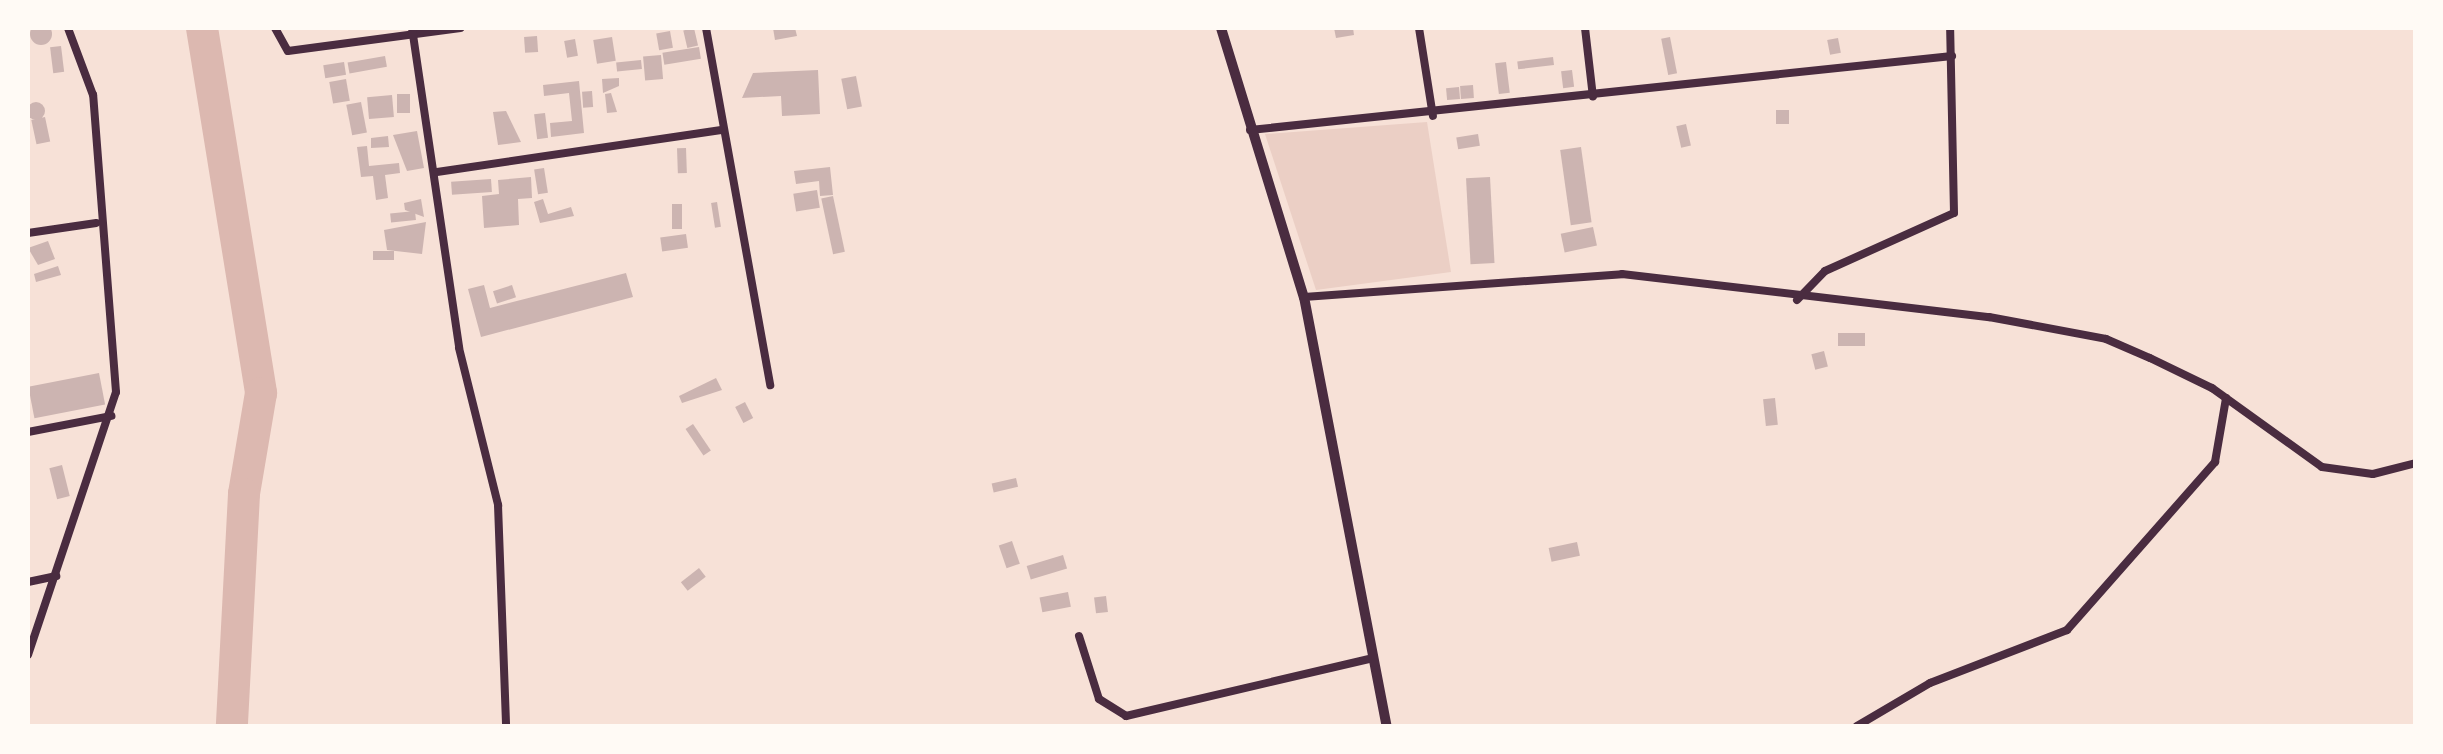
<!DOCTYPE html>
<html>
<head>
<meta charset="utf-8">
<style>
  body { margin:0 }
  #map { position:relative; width:2443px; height:754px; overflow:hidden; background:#f7e1d7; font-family:"Sofia Sans Condensed",sans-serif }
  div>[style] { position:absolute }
  .green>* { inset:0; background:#ebcfc5 }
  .river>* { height:32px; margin:-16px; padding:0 16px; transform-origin:16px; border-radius:16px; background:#dcb8b0 }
  .building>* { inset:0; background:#ccb4b1; transform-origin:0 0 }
  .round { border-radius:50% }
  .minor>* { height:8px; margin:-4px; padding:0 4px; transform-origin:4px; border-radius:4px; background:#4a2c40 }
  .tertiary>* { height:10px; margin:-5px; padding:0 5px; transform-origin:5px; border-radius:5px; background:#4a2c40 }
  span { translate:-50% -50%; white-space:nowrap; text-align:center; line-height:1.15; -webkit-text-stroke:9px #fffaf5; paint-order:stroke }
  .frame { position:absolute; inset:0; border:30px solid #fffaf5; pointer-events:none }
</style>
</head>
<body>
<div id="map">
  <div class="green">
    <div style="clip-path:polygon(1427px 122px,1451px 272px,1316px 290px,1265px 134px)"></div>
  </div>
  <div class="river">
    <div style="left:202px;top:28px;width:370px;rotate:80.8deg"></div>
    <div style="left:261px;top:393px;width:102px;rotate:99.6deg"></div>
    <div style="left:244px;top:494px;width:232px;rotate:93deg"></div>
  </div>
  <div class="building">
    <div class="round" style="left:30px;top:23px;width:22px;height:22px"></div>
    <div style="left:694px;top:28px;width:18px;height:11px;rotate:77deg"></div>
    <div style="clip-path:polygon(773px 28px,795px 28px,797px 36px,775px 40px)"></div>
    <div style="clip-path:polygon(1334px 28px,1353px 28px,1354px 35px,1336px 38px)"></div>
    <div style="left:670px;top:31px;width:17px;height:14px;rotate:80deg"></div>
    <div style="left:537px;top:36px;width:16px;height:13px;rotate:86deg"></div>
    <div style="left:612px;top:37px;width:24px;height:19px;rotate:81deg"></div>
    <div style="left:1670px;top:37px;width:37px;height:9px;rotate:79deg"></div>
    <div style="left:1838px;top:38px;width:15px;height:11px;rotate:79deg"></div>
    <div style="left:575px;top:39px;width:17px;height:11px;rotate:80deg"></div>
    <div style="left:61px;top:46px;width:26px;height:11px;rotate:83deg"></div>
    <div style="left:699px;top:47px;width:12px;height:37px;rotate:81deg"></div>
    <div style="left:661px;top:55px;width:24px;height:18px;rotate:85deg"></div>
    <div style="left:385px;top:56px;width:11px;height:38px;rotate:80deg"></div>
    <div style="left:1553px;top:57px;width:8px;height:36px;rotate:83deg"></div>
    <div style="left:641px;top:60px;width:9px;height:25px;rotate:84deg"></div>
    <div style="left:344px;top:62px;width:13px;height:21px;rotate:81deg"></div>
    <div style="left:1506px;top:62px;width:31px;height:11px;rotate:83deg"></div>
    <div style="clip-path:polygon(818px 70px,820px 114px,782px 116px,781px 96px,742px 98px,753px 73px)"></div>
    <div style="left:1572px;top:70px;width:17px;height:11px;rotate:83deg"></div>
    <div style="left:856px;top:76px;width:31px;height:15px;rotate:79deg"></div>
    <div style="clip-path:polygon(619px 78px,619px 86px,603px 93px,602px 79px)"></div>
    <div style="left:346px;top:79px;width:22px;height:17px;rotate:80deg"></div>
    <div style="clip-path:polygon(579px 81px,584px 133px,551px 137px,550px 123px,572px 121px,569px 93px,544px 96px,543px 85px)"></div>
    <div style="left:1473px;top:85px;width:13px;height:13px;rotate:86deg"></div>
    <div style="left:1459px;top:87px;width:12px;height:13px;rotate:85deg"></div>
    <div style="left:592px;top:91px;width:16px;height:10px;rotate:86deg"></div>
    <div style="clip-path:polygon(611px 93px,617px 112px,607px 113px,605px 94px)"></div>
    <div style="left:397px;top:94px;width:13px;height:19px"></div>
    <div style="left:392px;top:95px;width:22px;height:25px;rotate:85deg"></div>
    <div style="left:361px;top:102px;width:31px;height:15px;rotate:79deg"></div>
    <div class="round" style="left:27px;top:102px;width:18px;height:18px"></div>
    <div style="left:1776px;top:110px;width:13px;height:14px"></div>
    <div style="clip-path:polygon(506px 111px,521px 142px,498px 145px,493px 112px)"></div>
    <div style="left:545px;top:113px;width:25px;height:11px;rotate:83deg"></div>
    <div style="left:45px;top:117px;width:25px;height:14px;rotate:78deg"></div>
    <div style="left:1686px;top:124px;width:22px;height:10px;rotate:77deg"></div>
    <div style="clip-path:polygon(417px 131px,424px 168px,407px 171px,393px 135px)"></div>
    <div style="left:1478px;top:134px;width:12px;height:22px;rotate:81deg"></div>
    <div style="clip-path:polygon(388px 136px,389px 147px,371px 148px,371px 138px)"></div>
    <div style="clip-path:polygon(367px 146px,369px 166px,399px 163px,400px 173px,385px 175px,388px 198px,376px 200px,373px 176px,361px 177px,357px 147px)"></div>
    <div style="left:1581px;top:147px;width:76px;height:21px;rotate:82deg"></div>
    <div style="left:686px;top:148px;width:25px;height:9px;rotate:88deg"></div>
    <div style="clip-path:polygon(830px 167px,833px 195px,820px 196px,819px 181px,796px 184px,794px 171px)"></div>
    <div style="left:544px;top:168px;width:25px;height:10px;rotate:81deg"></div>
    <div style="clip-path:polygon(531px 177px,532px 198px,518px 199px,519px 225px,484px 228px,482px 196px,499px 194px,498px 180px)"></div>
    <div style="left:1490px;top:177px;width:86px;height:24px;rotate:87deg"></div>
    <div style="left:491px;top:179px;width:13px;height:40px;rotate:86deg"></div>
    <div style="left:817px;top:190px;width:18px;height:24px;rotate:81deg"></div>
    <div style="left:833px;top:196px;width:57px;height:12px;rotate:78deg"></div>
    <div style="clip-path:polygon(421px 199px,424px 217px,405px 210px,404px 203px)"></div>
    <div style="clip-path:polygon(543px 199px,548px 214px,571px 207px,574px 216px,540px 223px,534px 202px)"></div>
    <div style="left:717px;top:202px;width:25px;height:6px;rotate:81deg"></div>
    <div style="left:672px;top:204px;width:10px;height:25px"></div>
    <div style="left:415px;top:211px;width:9px;height:25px;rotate:84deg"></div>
    <div style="clip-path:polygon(426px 222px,422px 254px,387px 250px,384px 230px)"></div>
    <div style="left:1593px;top:227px;width:19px;height:33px;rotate:78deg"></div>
    <div style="left:686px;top:234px;width:14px;height:26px;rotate:82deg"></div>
    <div style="clip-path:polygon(48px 241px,55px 259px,38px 265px,28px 248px)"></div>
    <div style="left:394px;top:251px;width:9px;height:21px;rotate:90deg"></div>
    <div style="clip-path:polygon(58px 266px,61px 275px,36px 282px,34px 274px)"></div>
    <div style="clip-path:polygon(626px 273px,633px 297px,481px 337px,468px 289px,484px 285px,490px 308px)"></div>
    <div style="left:512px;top:285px;width:13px;height:20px;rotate:72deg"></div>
    <div style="left:1838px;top:333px;width:27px;height:13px"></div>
    <div style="left:1824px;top:351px;width:16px;height:13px;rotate:76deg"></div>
    <div style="left:99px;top:373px;width:32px;height:72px;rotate:79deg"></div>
    <div style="clip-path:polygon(716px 378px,722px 390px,682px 403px,679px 396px)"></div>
    <div style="left:1775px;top:398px;width:27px;height:12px;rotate:84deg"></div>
    <div style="left:745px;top:402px;width:18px;height:11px;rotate:63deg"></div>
    <div style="left:693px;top:424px;width:32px;height:9px;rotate:56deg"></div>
    <div style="left:62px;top:465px;width:32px;height:13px;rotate:76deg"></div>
    <div style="left:1016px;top:478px;width:9px;height:25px;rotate:77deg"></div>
    <div style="left:1012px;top:541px;width:24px;height:14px;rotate:71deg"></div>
    <div style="left:1577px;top:542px;width:14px;height:29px;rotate:78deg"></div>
    <div style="left:1063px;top:555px;width:14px;height:38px;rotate:73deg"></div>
    <div style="left:699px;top:568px;width:11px;height:23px;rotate:52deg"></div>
    <div style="left:1068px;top:592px;width:15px;height:29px;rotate:79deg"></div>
    <div style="left:1106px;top:596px;width:16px;height:12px;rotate:83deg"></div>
  </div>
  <div class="minor">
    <div style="left:275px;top:28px;width:26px;rotate:61deg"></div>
    <div style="left:288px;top:51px;width:174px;rotate:-7.6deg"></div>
    <div style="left:412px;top:28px;width:323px;rotate:81.6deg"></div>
    <div style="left:459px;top:348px;width:162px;rotate:76deg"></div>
    <div style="left:498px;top:505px;width:221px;rotate:87.9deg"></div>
    <div style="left:706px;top:28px;width:363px;rotate:79.8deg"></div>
    <div style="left:1419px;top:28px;width:89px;rotate:81deg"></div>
    <div style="left:1585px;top:28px;width:69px;rotate:83.4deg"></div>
    <div style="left:1250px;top:130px;width:706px;rotate:-6.02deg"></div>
    <div style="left:437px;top:172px;width:289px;rotate:-8.4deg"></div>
    <div style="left:28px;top:233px;width:69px;rotate:-8.4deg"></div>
    <div style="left:1304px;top:297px;width:319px;rotate:-4.1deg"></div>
    <div style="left:1622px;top:274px;width:370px;rotate:6.7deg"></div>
    <div style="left:1989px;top:317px;width:119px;rotate:10.6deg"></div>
    <div style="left:2106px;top:339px;width:48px;rotate:23.4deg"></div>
    <div style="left:2150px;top:358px;width:69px;rotate:25.8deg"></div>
    <div style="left:2212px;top:388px;width:135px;rotate:35.7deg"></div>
    <div style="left:2322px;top:467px;width:51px;rotate:7.8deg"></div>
    <div style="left:2373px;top:474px;width:44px;rotate:-14.3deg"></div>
    <div style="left:1797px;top:300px;width:40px;rotate:-46deg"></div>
    <div style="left:1825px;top:271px;width:141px;rotate:-24.2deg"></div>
    <div style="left:1954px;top:213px;width:185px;rotate:-91.2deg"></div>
    <div style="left:28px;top:432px;width:85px;rotate:-10.9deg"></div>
    <div style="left:28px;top:582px;width:29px;rotate:-12deg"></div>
    <div style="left:1079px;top:636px;width:66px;rotate:72.4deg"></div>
    <div style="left:1099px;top:699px;width:32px;rotate:32deg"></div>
    <div style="left:1126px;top:716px;width:254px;rotate:-13.2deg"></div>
    <div style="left:28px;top:655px;width:277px;rotate:-71.5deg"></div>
    <div style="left:116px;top:392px;width:298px;rotate:-94.4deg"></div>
    <div style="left:93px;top:95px;width:72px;rotate:-110.5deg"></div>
    <div style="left:1857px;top:726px;width:85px;rotate:-30.5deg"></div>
    <div style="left:1930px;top:683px;width:147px;rotate:-21.1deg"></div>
    <div style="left:2067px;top:630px;width:224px;rotate:-48.6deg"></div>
    <div style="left:2215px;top:462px;width:65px;rotate:-80.2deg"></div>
  </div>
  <div class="tertiary">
    <div style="left:1221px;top:28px;width:282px;rotate:72.9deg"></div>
    <div style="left:1304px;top:297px;width:437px;rotate:79.1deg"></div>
  </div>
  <div class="frame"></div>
</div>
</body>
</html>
